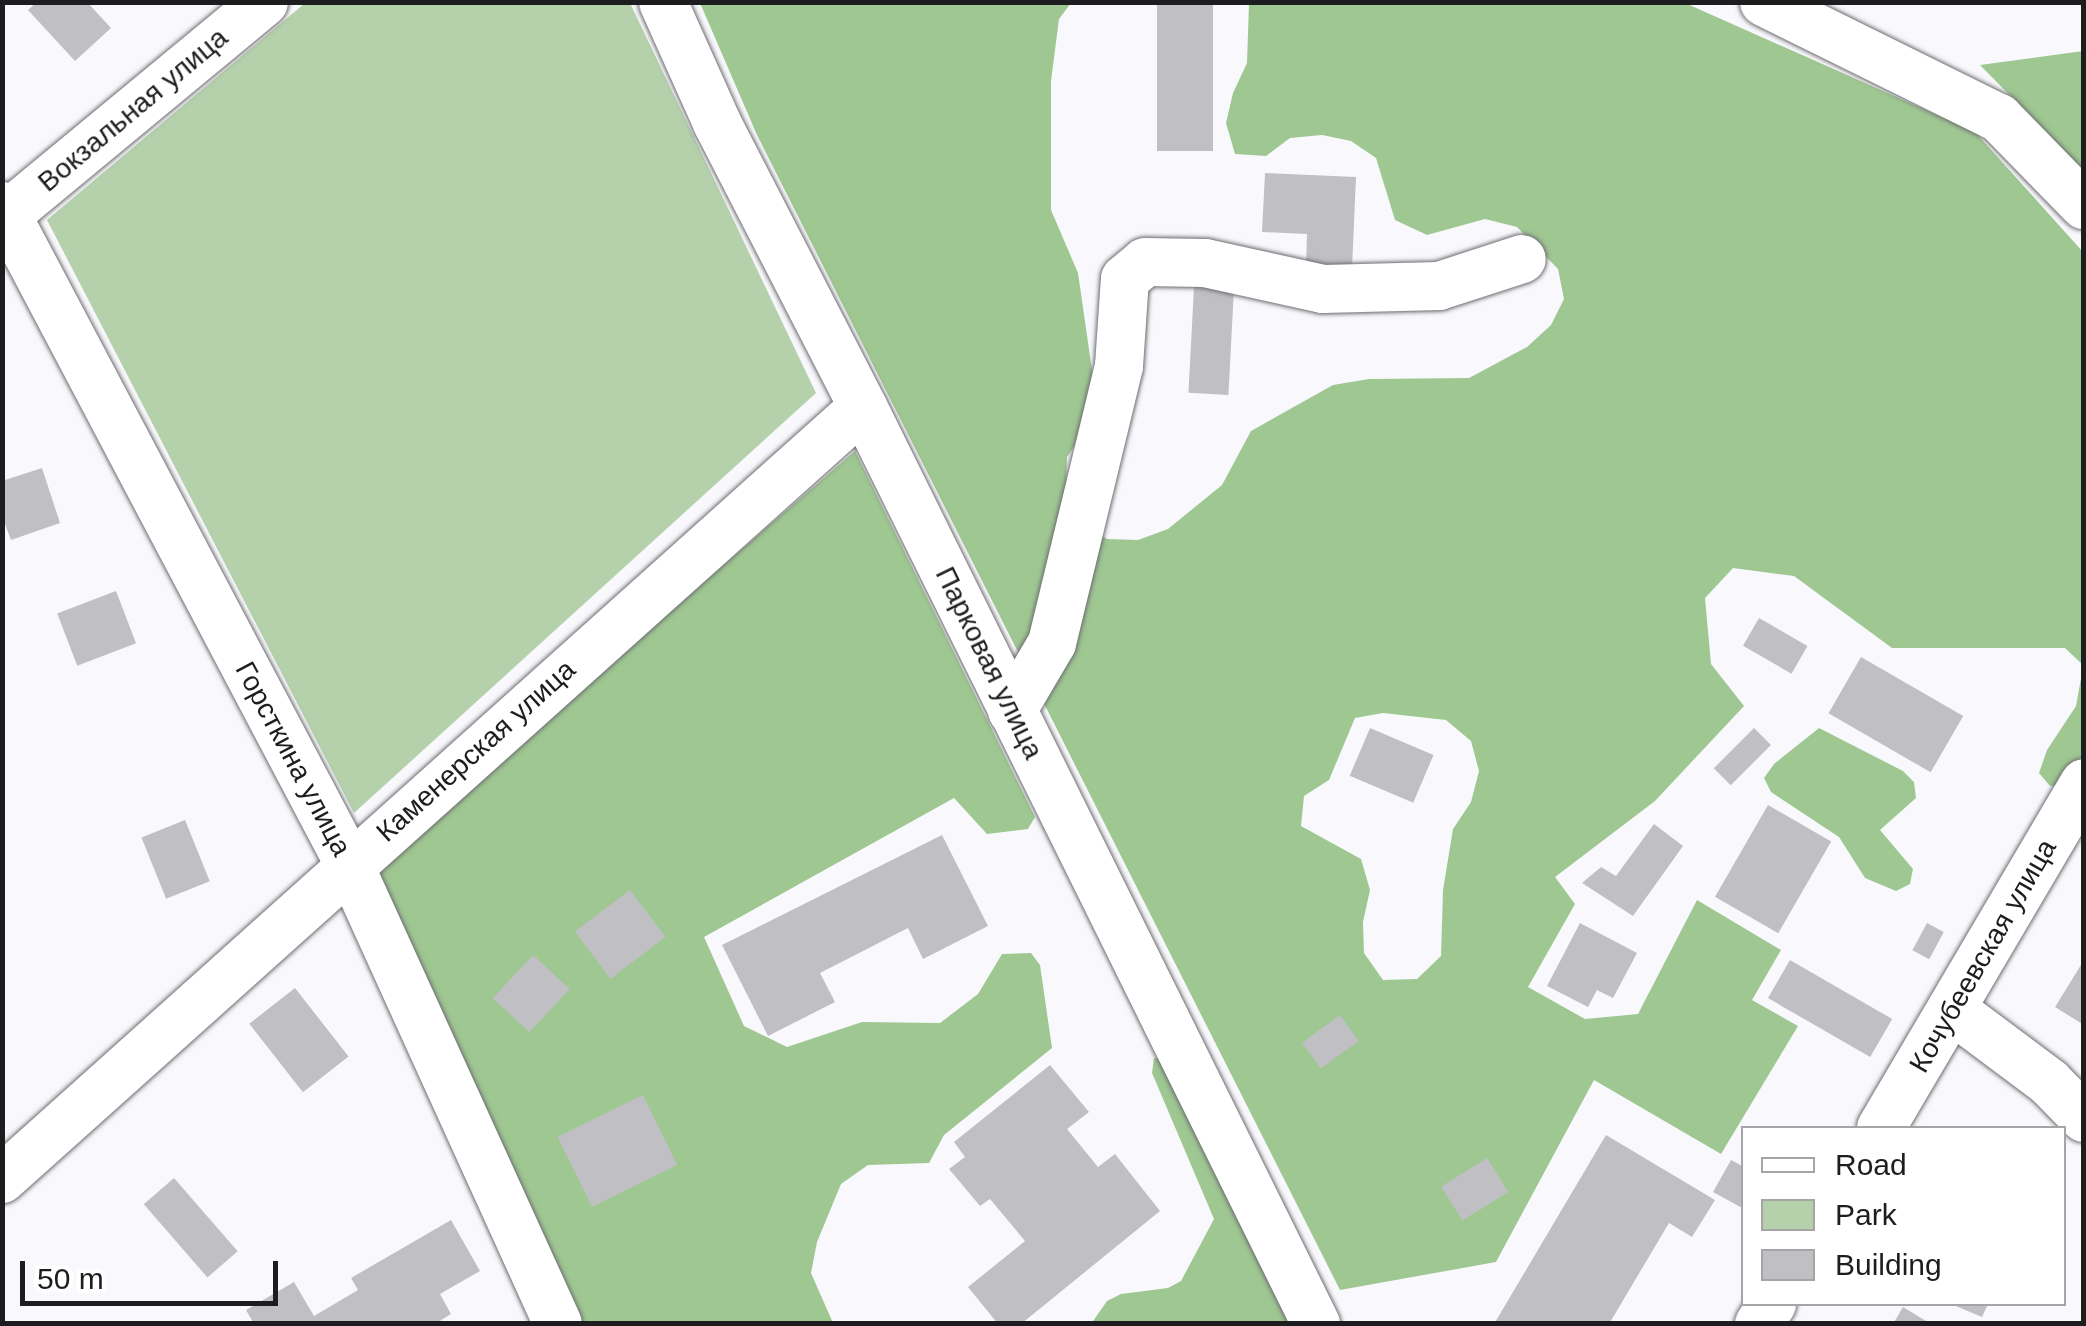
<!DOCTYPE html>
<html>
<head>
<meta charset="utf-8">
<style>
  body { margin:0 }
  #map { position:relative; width:2086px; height:1326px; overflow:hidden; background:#f9f9fd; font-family:Arial,sans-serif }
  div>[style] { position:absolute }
  .green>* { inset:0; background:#b5d1ac }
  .forest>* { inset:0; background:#9fc792 }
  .building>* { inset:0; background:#c0c0c4; transform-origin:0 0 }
  .roads { filter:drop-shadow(0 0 2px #6e6e72) drop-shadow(0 0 2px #6e6e72) }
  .minor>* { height:48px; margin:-24px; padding:0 24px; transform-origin:24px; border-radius:24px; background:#fff }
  span { translate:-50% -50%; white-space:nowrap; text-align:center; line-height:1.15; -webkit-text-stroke:8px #fff; paint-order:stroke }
  .street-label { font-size:28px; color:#1d1d1f }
  .frame { position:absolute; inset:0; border:5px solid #1d1d1f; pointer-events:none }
  .legend { position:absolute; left:1741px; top:1126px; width:325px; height:180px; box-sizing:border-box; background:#fff; border:2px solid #a5a5a5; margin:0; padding:12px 18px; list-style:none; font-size:30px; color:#1d1d1f }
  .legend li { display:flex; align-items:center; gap:20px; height:50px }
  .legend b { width:50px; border:2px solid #a5a5a5 }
  .scale { position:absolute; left:20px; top:1261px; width:258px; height:45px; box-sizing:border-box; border:5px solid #1d1d1f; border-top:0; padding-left:12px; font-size:30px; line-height:35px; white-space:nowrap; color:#1d1d1f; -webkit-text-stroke:8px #fff; paint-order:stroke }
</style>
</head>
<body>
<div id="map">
  <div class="green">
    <div style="clip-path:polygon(305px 3px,630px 3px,816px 393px,354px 813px,47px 220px)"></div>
  </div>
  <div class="forest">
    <div style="clip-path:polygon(evenodd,700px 3px,1071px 3px,1059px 19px,1051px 81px,1051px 210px,1078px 273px,1096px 398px,1085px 430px,1067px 457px,1066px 494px,1079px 520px,1107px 539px,1138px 540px,1168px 529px,1222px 485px,1251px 431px,1333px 385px,1369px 379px,1469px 378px,1527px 347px,1551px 325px,1564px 299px,1558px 269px,1517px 227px,1485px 219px,1427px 235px,1395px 220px,1376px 158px,1351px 141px,1322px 135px,1290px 138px,1266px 156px,1235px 154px,1226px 123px,1233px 93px,1247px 63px,1249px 3px,1685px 3px,1975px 132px,2083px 252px,2083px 665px,2065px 648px,1892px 648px,1794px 576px,1733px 568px,1705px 598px,1711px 664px,1744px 706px,1655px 801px,1555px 877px,1575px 904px,1528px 987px,1585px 1019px,1638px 1014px,1697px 900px,1781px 950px,1752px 1000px,1798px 1026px,1721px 1154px,1594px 1080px,1496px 1262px,1340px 1290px,757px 135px,700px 3px,1383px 713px,1446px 720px,1471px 741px,1479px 771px,1471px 802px,1453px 829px,1443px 890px,1441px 956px,1417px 979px,1383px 980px,1364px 953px,1363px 922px,1370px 890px,1361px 859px,1301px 826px,1304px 796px,1329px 780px,1355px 718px,1383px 713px)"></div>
    <div style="clip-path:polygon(2083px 51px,2083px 170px,1980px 65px)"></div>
    <div style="clip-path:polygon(855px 451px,1035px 817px,1028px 829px,987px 834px,954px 798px,704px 937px,744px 1026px,787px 1047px,862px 1022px,940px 1023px,978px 994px,1002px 954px,1031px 953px,1040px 965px,1052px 1048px,944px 1135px,929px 1163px,868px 1165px,841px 1184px,817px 1242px,811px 1273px,833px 1323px,575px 1323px,367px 874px)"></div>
    <div style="clip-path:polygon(2083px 667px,2083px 754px,2066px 786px,2050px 786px,2039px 773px,2047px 750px,2076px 706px)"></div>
    <div style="clip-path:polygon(1819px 728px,1903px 771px,1914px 782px,1916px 798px,1880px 830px,1913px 869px,1910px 884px,1896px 891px,1865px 878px,1839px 837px,1771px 792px,1764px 778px,1774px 764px)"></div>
    <div style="clip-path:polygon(1154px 1058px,1170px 1060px,1298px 1323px,1091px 1324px,1107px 1301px,1121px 1294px,1168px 1288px,1181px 1281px,1214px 1219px,1152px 1073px)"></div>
  </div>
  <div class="building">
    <div style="clip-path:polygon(37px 2px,87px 2px,111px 28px,75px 61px,28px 10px)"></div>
    <div style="left:1157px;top:2px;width:56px;height:149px"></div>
    <div style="clip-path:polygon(1265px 173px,1356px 177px,1352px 269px,1306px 266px,1307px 234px,1262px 232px)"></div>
    <div style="left:1194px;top:287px;width:40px;height:106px;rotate:3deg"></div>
    <div style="clip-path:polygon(42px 468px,60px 523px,11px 540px,2px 516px,2px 481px)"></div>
    <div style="left:116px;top:591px;width:56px;height:63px;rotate:69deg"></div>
    <div style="left:1759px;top:618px;width:56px;height:32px;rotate:30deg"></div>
    <div style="left:1861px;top:657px;width:118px;height:65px;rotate:30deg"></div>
    <div style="left:1370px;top:728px;width:69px;height:52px;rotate:23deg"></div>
    <div style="left:1754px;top:728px;width:24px;height:57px;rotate:45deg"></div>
    <div style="left:1768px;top:805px;width:73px;height:106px;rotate:30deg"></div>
    <div style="left:185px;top:820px;width:66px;height:47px;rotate:68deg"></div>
    <div style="clip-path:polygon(1654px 824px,1683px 846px,1633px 916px,1582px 883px,1601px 867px,1616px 876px)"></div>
    <div style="clip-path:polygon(942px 835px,988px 926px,923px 959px,908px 928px,820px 973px,835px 1002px,768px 1036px,722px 945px)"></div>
    <div style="left:630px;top:890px;width:59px;height:69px;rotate:53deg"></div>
    <div style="clip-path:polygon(1580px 923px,1637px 953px,1613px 998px,1597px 990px,1588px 1007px,1547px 986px)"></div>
    <div style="left:1927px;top:923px;width:19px;height:31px;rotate:28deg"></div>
    <div style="left:533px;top:955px;width:50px;height:59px;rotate:43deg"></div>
    <div style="left:1790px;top:960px;width:118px;height:44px;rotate:30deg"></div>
    <div style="clip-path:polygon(2084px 960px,2084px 1025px,2055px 1007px)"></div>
    <div style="left:295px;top:988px;width:87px;height:58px;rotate:52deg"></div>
    <div style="left:1340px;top:1015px;width:32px;height:47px;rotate:54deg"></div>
    <div style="clip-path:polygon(1050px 1065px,1089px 1112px,1067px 1129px,1098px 1167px,1115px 1154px,1160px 1211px,1021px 1324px,998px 1324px,968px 1287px,1025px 1241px,990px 1199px,980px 1206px,949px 1169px,965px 1157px,954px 1142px)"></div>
    <div style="left:643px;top:1095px;width:78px;height:95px;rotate:64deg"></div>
    <div style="clip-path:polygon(1606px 1135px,1715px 1200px,1692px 1237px,1669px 1223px,1609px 1324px,1494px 1324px)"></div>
    <div style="left:1487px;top:1158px;width:40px;height:54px;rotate:58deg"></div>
    <div style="clip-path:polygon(1731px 1160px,1744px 1167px,1744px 1209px,1713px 1192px)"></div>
    <div style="left:174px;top:1178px;width:97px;height:40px;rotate:49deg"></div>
    <div style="clip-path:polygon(451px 1220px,480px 1271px,440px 1294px,451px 1314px,435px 1324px,254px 1324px,246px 1310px,294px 1282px,314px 1316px,358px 1290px,351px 1278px)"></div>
    <div style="clip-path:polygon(1951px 1304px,1988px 1304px,1982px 1317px)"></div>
    <div style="clip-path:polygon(1903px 1307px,1931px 1324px,1893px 1324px)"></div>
  </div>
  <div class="roads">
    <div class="minor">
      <div style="left:663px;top:2px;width:133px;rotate:65.9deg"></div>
      <div style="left:717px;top:123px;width:319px;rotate:62.8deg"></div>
      <div style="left:863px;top:407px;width:1023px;rotate:63.71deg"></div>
      <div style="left:1764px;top:2px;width:262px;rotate:26.3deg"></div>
      <div style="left:1999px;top:118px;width:122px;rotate:45.7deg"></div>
      <div style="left:2px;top:206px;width:744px;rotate:62.19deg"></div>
      <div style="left:349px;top:864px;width:505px;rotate:65.57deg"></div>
      <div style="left:2px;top:219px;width:340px;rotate:-39.6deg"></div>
      <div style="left:1012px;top:711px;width:79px;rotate:-59.5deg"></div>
      <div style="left:1052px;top:643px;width:285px;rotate:-76.4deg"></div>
      <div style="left:1119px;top:366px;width:87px;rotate:-86.1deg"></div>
      <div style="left:1125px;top:279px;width:26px;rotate:-40deg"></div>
      <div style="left:1145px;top:262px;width:60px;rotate:1deg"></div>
      <div style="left:1205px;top:263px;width:121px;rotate:12.4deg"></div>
      <div style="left:1323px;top:289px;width:116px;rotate:-1.5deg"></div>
      <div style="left:1439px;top:286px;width:87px;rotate:-18deg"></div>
      <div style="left:1954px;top:1011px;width:119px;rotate:36.8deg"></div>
      <div style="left:2049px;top:1082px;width:50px;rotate:45.8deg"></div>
      <div style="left:1881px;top:1128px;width:400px;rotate:-59.5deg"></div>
      <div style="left:2px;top:1179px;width:1156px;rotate:-41.88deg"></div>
      <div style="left:1759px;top:1324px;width:24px;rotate:-57deg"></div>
    </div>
  </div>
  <div class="street-label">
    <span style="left:133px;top:110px;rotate:-40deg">Вокзальная улица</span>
    <span style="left:989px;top:663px;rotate:64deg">Парковая улица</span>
    <span style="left:476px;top:751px;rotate:-42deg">Каменерская улица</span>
    <span style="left:293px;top:759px;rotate:62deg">Горсткина улица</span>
    <span style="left:1983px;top:956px;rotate:-60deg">Кочубеевская улица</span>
  </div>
  <div class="frame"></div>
  <ul class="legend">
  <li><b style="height:12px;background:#fff"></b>Road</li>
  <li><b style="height:28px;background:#b5d1ac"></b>Park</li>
  <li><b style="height:28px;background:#c0c0c4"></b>Building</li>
  </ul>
  <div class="scale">50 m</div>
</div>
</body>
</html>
